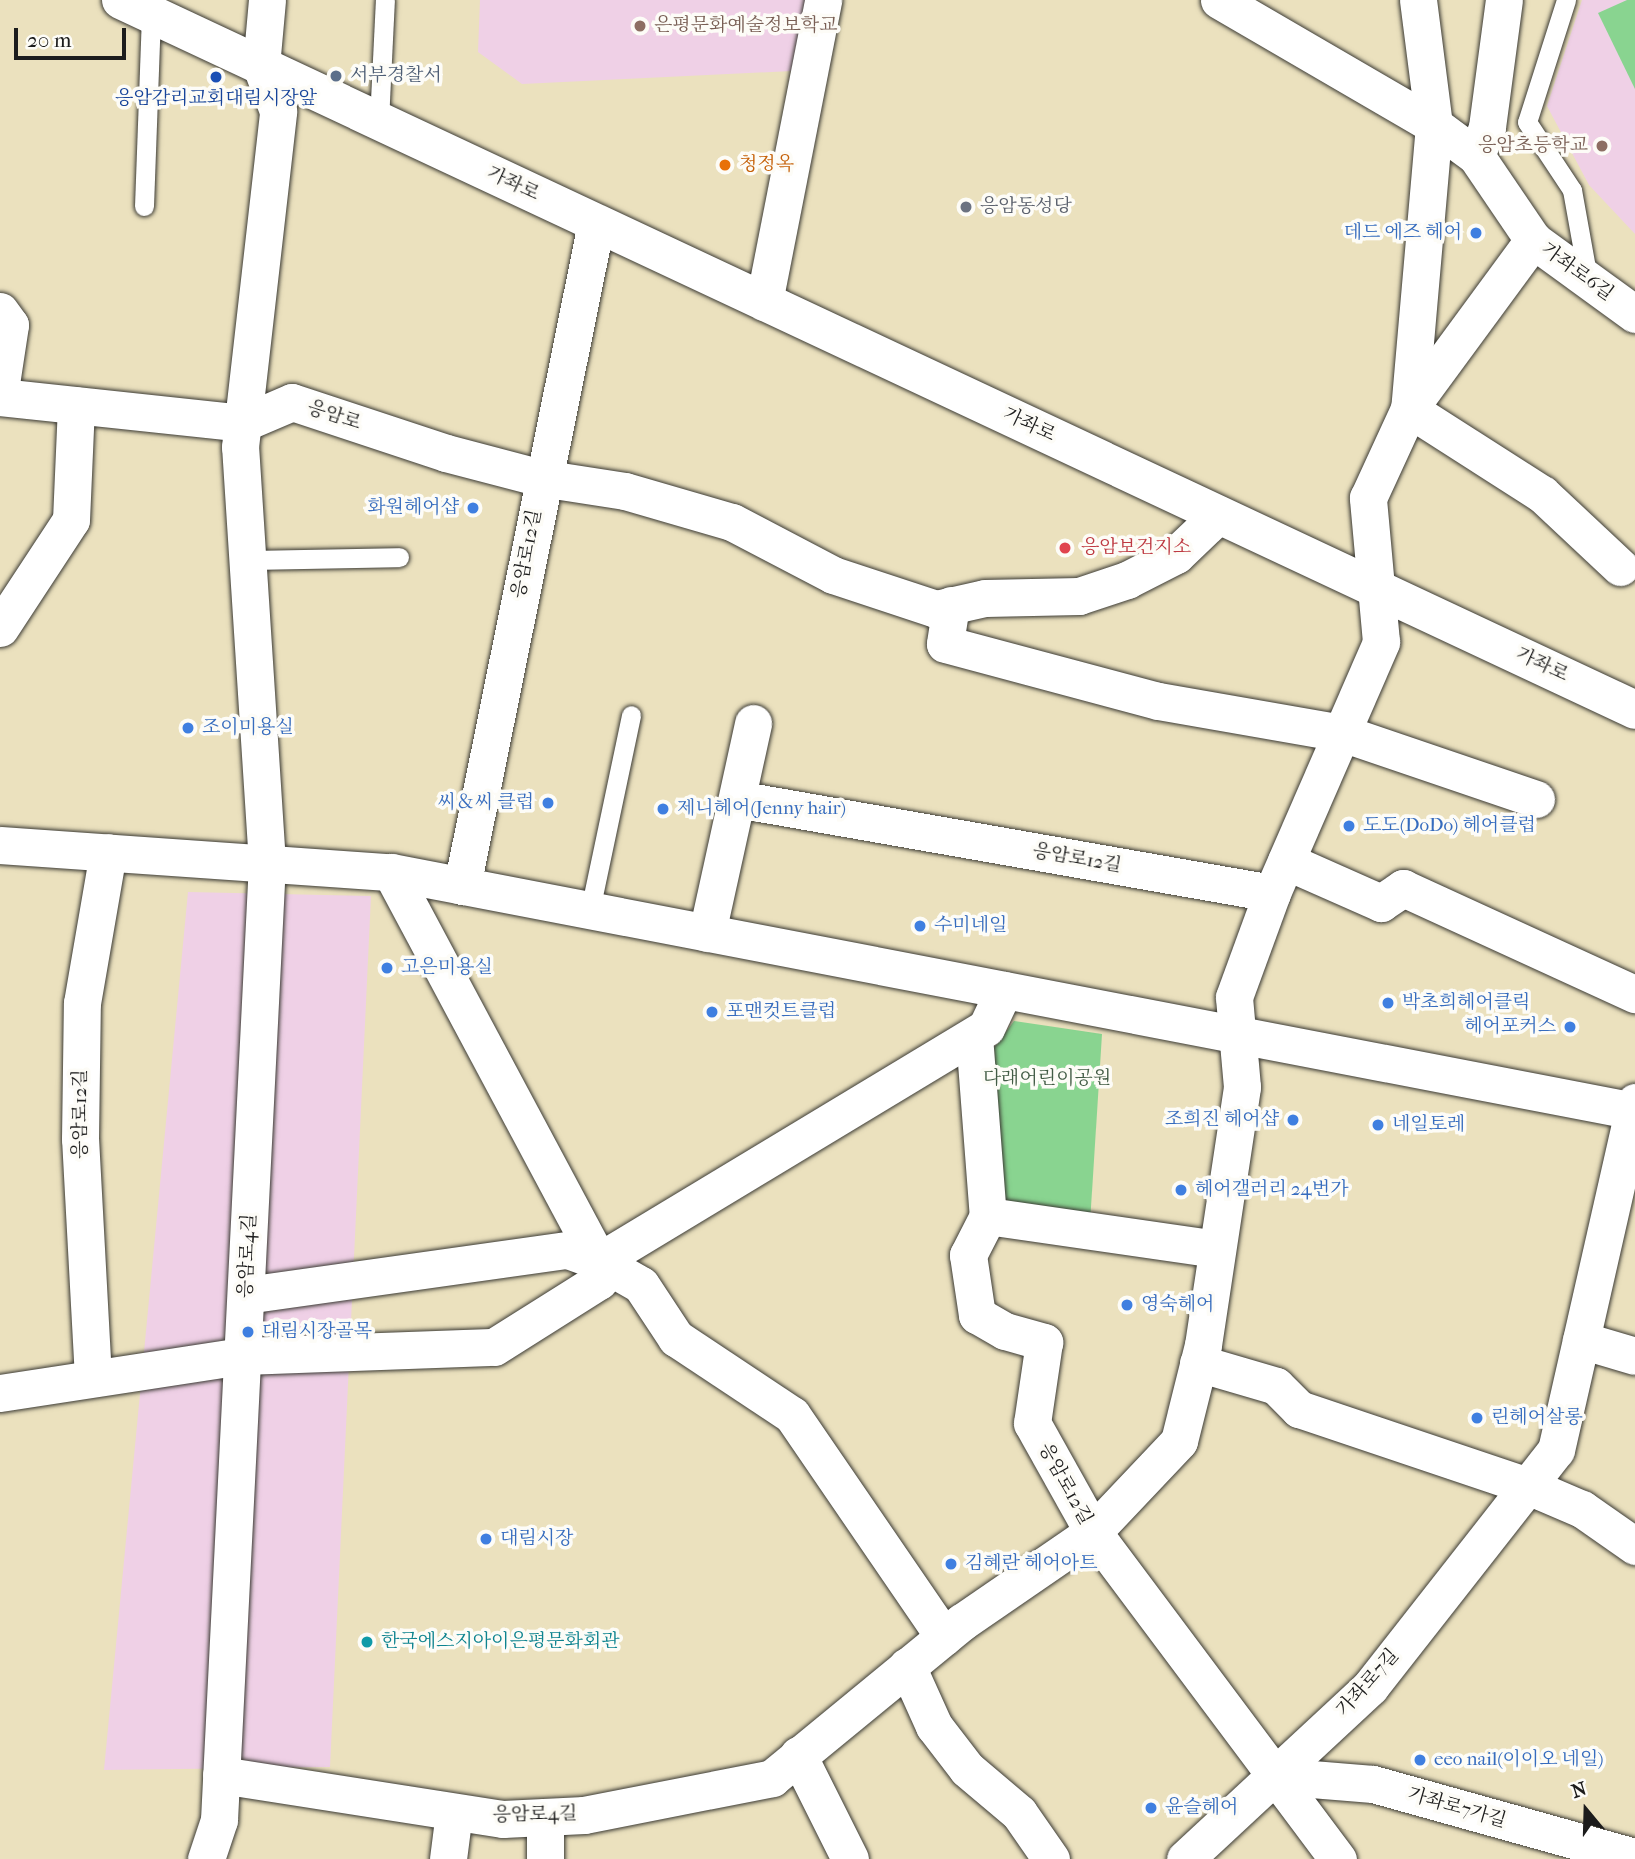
<!DOCTYPE html>
<html>
<head>
<meta charset="utf-8">
<style>
  body { margin:0 }
  #map { position:relative; width:1635px; height:1859px; overflow:hidden; background:#ebe1be; font-family:"IM FELL French Canon","Noto Serif KR",serif }
  div>[style] { position:absolute }
  .built>* { inset:0; background:#efd0e6 }
  .green>* { inset:0; background:#89d490 }
  .roads { filter:drop-shadow(0 0 2px #3b3a34) drop-shadow(0 0 2px #3b3a34) }
  .service>* { height:19px; margin:-9.5px; padding:0 9.5px; transform-origin:9.5px; border-radius:9.5px; background:#fff }
  .minor>* { height:37px; margin:-18.5px; padding:0 18.5px; transform-origin:18.5px; border-radius:18.5px; background:#fff }
  .secondary>* { height:38px; margin:-19px; padding:0 19px; transform-origin:19px; border-radius:19px; background:#fff }
  .dots>* { width:19px; height:19px; translate:-50% -50%; box-sizing:border-box; border:4px solid #fdfcf7; border-radius:50% }
  span { translate:-50% -50%; white-space:nowrap; text-align:center; line-height:1.15; -webkit-text-stroke:7px #fdfcf7; paint-order:stroke }
  .education-label { font-size:19px; color:#785e54 }
  .left { translate:0 -50%; text-align:left }
  .right { translate:-100% -50%; text-align:right }
  .service-label { font-size:19px; color:#4e5e75 }
  .transit-label { font-size:19px; color:#164399 }
  .food-label { font-size:19px; color:#c56008 }
  .street-label { font-size:19px; color:#1c1c1c }
  .worship-label { font-size:19px; color:#5b616d }
  .shop-label { font-size:19px; color:#366cbe }
  .health-label { font-size:19px; color:#be3a42 }
  .park-label { font-size:19px; color:#425c45 }
  .culture-label { font-size:19px; color:#0d838f }
  .north { position:absolute; left:1551px; top:1775px; width:70px; height:70px; -webkit-text-stroke:5px #fdfcf7; paint-order:stroke; rotate:341deg; font-size:19px; font-weight:700; line-height:28px; text-align:center; color:#1c1c1c }
  .north::after { content:''; display:block; margin:auto; width:24px; height:32px; background:#1c1c1c; clip-path:polygon(50% 0,100% 100%,50% 72%,0 100%) }
  .scale { position:absolute; left:14px; top:28px; width:112px; height:32px; box-sizing:border-box; border:4px solid #1c1c1c; border-top:0; padding-left:9px; font-size:21px; line-height:24px; white-space:nowrap; color:#1c1c1c; -webkit-text-stroke:5px #fdfcf7; paint-order:stroke }
</style>
</head>
<body>
<div id="map">
  <div class="built">
    <div style="clip-path:polygon(480px 0,806px 0,792px 71px,522px 84px,478px 52px)"></div>
    <div style="clip-path:polygon(1582px 0,1635px 0,1635px 234px,1589px 185px,1547px 106px)"></div>
    <div style="clip-path:polygon(188px 892px,371px 896px,330px 1767px,104px 1770px)"></div>
  </div>
  <div class="green">
    <div style="clip-path:polygon(1627px 0,1635px 0,1635px 89px,1598px 13px)"></div>
    <div style="clip-path:polygon(1014px 1021px,1102px 1034px,1090px 1223px,1005px 1209px,994px 1048px)"></div>
  </div>
  <div class="roads">
    <div class="service">
      <div style="left:1566px;top:0;width:128px;rotate:107.7deg"></div>
      <div style="left:1527px;top:122px;width:82px;rotate:56.5deg"></div>
      <div style="left:1572px;top:190px;width:90px;rotate:79.8deg"></div>
      <div style="left:379px;top:121px;width:121px;rotate:-87.2deg"></div>
      <div style="left:144px;top:206px;width:192px;rotate:-87.9deg"></div>
      <div style="left:247px;top:560px;width:152px;rotate:-1.1deg"></div>
      <div style="left:590px;top:910px;width:199px;rotate:-78.1deg"></div>
    </div>
    <div class="minor">
      <div style="left:1219px;top:0;width:249px;rotate:30.2deg"></div>
      <div style="left:1434px;top:125px;width:52px;rotate:36.4deg"></div>
      <div style="left:1476px;top:156px;width:102px;rotate:55.8deg"></div>
      <div style="left:1533px;top:240px;width:126px;rotate:36deg"></div>
      <div style="left:1418px;top:0;width:126px;rotate:82.7deg"></div>
      <div style="left:1434px;top:125px;width:285px;rotate:95deg"></div>
      <div style="left:1409px;top:409px;width:158px;rotate:32.6deg"></div>
      <div style="left:1542px;top:494px;width:107px;rotate:43.1deg"></div>
      <div style="left:1476px;top:156px;width:31px;rotate:-69deg"></div>
      <div style="left:1487px;top:127px;width:128px;rotate:-82.4deg"></div>
      <div style="left:764px;top:302px;width:308px;rotate:-78.9deg"></div>
      <div style="left:0;top:311px;width:17px;rotate:54deg"></div>
      <div style="left:10px;top:325px;width:66px;rotate:98.7deg"></div>
      <div style="left:0;top:397px;width:244px;rotate:6.1deg"></div>
      <div style="left:243px;top:423px;width:53px;rotate:-23.2deg"></div>
      <div style="left:292px;top:402px;width:162px;rotate:18.3deg"></div>
      <div style="left:446px;top:453px;width:98px;rotate:14.7deg"></div>
      <div style="left:541px;top:478px;width:85px;rotate:8.8deg"></div>
      <div style="left:625px;top:491px;width:111px;rotate:16.2deg"></div>
      <div style="left:732px;top:522px;width:114px;rotate:27.7deg"></div>
      <div style="left:833px;top:575px;width:108px;rotate:18.3deg"></div>
      <div style="left:936px;top:609px;width:50px;rotate:-12.7deg"></div>
      <div style="left:985px;top:598px;width:94px;rotate:-1.2deg"></div>
      <div style="left:1079px;top:596px;width:51px;rotate:-18.4deg"></div>
      <div style="left:1127px;top:580px;width:55px;rotate:-27deg"></div>
      <div style="left:1176px;top:555px;width:59px;rotate:-43.6deg"></div>
      <div style="left:951px;top:605px;width:39px;rotate:99deg"></div>
      <div style="left:945px;top:644px;width:220px;rotate:15deg"></div>
      <div style="left:1158px;top:701px;width:187px;rotate:9.9deg"></div>
      <div style="left:1342px;top:733px;width:205px;rotate:18.8deg"></div>
      <div style="left:0;top:628px;width:129px;rotate:-56.7deg"></div>
      <div style="left:71px;top:520px;width:115px;rotate:-87.5deg"></div>
      <div style="left:737px;top:799px;width:543px;rotate:9.97deg"></div>
      <div style="left:0;top:845px;width:392px;rotate:4deg"></div>
      <div style="left:391px;top:872px;width:1267px;rotate:10.88deg"></div>
      <div style="left:1286px;top:861px;width:104px;rotate:23.9deg"></div>
      <div style="left:1381px;top:903px;width:27px;rotate:-34deg"></div>
      <div style="left:1403px;top:888px;width:255px;rotate:24.6deg"></div>
      <div style="left:391px;top:872px;width:441px;rotate:61.9deg"></div>
      <div style="left:599px;top:1261px;width:48px;rotate:29.7deg"></div>
      <div style="left:641px;top:1285px;width:64px;rotate:56.6deg"></div>
      <div style="left:676px;top:1338px;width:139px;rotate:33.6deg"></div>
      <div style="left:792px;top:1415px;width:269px;rotate:55.6deg"></div>
      <div style="left:462px;top:886px;width:676px;rotate:-78.57deg"></div>
      <div style="left:707px;top:933px;width:215px;rotate:-77.6deg"></div>
      <div style="left:974px;top:1036px;width:181px;rotate:85.6deg"></div>
      <div style="left:988px;top:1216px;width:44px;rotate:117.1deg"></div>
      <div style="left:968px;top:1255px;width:61px;rotate:81.5deg"></div>
      <div style="left:977px;top:1315px;width:32px;rotate:30deg"></div>
      <div style="left:1005px;top:1331px;width:41px;rotate:15.8deg"></div>
      <div style="left:1044px;top:1342px;width:82px;rotate:98.4deg"></div>
      <div style="left:1032px;top:1423px;width:125px;rotate:60.8deg"></div>
      <div style="left:1093px;top:1532px;width:409px;rotate:53.2deg"></div>
      <div style="left:988px;top:1216px;width:231px;rotate:8.2deg"></div>
      <div style="left:599px;top:1261px;width:452px;rotate:-31.1deg"></div>
      <div style="left:986px;top:1028px;width:42px;rotate:-64.7deg"></div>
      <div style="left:246px;top:1295px;width:325px;rotate:-8deg"></div>
      <div style="left:568px;top:1250px;width:33px;rotate:20deg"></div>
      <div style="left:1581px;top:1340px;width:56px;rotate:16.5deg"></div>
      <div style="left:1198px;top:1363px;width:81px;rotate:16.4deg"></div>
      <div style="left:1276px;top:1386px;width:33px;rotate:45deg"></div>
      <div style="left:1299px;top:1409px;width:242px;rotate:18.6deg"></div>
      <div style="left:1528px;top:1486px;width:59px;rotate:23.1deg"></div>
      <div style="left:1582px;top:1509px;width:65px;rotate:34.9deg"></div>
      <div style="left:93px;top:1378px;width:239px;rotate:-93.1deg"></div>
      <div style="left:80px;top:1139px;width:136px;rotate:-89.2deg"></div>
      <div style="left:82px;top:1003px;width:153px;rotate:-80.2deg"></div>
      <div style="left:0;top:1393px;width:246px;rotate:-8.7deg"></div>
      <div style="left:243px;top:1356px;width:251px;rotate:-2.1deg"></div>
      <div style="left:494px;top:1347px;width:124px;rotate:-32.2deg"></div>
      <div style="left:599px;top:1281px;width:20px;rotate:-90deg"></div>
      <div style="left:907px;top:1666px;width:66px;rotate:65.8deg"></div>
      <div style="left:934px;top:1726px;width:54px;rotate:52.5deg"></div>
      <div style="left:967px;top:1769px;width:68px;rotate:40.2deg"></div>
      <div style="left:1019px;top:1813px;width:56px;rotate:55.2deg"></div>
      <div style="left:798px;top:1755px;width:116px;rotate:63.4deg"></div>
      <div style="left:221px;top:1775px;width:285px;rotate:8.9deg"></div>
      <div style="left:503px;top:1819px;width:81px;rotate:-2.8deg"></div>
      <div style="left:584px;top:1815px;width:192px;rotate:-11.1deg"></div>
      <div style="left:772px;top:1778px;width:246px;rotate:-39.4deg"></div>
      <div style="left:962px;top:1622px;width:159px;rotate:-34.5deg"></div>
      <div style="left:1093px;top:1532px;width:125px;rotate:-46.6deg"></div>
      <div style="left:1179px;top:1441px;width:99px;rotate:-76deg"></div>
      <div style="left:1203px;top:1345px;width:261px;rotate:-81.4deg"></div>
      <div style="left:1242px;top:1087px;width:90px;rotate:-95.1deg"></div>
      <div style="left:1234px;top:997px;width:111px;rotate:-69.9deg"></div>
      <div style="left:1272px;top:893px;width:274px;rotate:-66.5deg"></div>
      <div style="left:1381px;top:642px;width:145px;rotate:-95.2deg"></div>
      <div style="left:1368px;top:498px;width:98px;rotate:-65.3deg"></div>
      <div style="left:1409px;top:409px;width:210px;rotate:-53.7deg"></div>
      <div style="left:1275px;top:1776px;width:98px;rotate:4.7deg"></div>
      <div style="left:1373px;top:1784px;width:272px;rotate:15.6deg"></div>
      <div style="left:545px;top:1817px;width:42px;rotate:90deg"></div>
      <div style="left:206px;top:1859px;width:41px;rotate:-71.6deg"></div>
      <div style="left:219px;top:1820px;width:958px;rotate:-87.13deg"></div>
      <div style="left:267px;top:863px;width:417px;rotate:-93.7deg"></div>
      <div style="left:240px;top:447px;width:338px;rotate:-83.5deg"></div>
      <div style="left:278px;top:111px;width:48px;rotate:-110.7deg"></div>
      <div style="left:261px;top:66px;width:66px;rotate:-84.8deg"></div>
      <div style="left:448px;top:1859px;width:47px;rotate:-82.7deg"></div>
      <div style="left:1185px;top:1859px;width:253px;rotate:-42.9deg"></div>
      <div style="left:1370px;top:1687px;width:301px;rotate:-51.9deg"></div>
      <div style="left:1556px;top:1450px;width:357px;rotate:-77.2deg"></div>
    </div>
    <div class="secondary">
      <div style="left:121px;top:0;width:1672px;rotate:25.12deg"></div>
    </div>
  </div>
  <div class="dots">
    <div style="left:640px;top:26px;background:#8d6e63"></div>
    <div style="left:336px;top:76px;background:#5c6f8a"></div>
    <div style="left:216px;top:77px;background:#1a4fb4"></div>
    <div style="left:1602px;top:146px;background:#8d6e63"></div>
    <div style="left:725px;top:165px;background:#e8710a"></div>
    <div style="left:966px;top:207px;background:#6b7280"></div>
    <div style="left:1476px;top:233px;background:#3f7fe0"></div>
    <div style="left:473px;top:508px;background:#3f7fe0"></div>
    <div style="left:1065px;top:548px;background:#e0444e"></div>
    <div style="left:188px;top:728px;background:#3f7fe0"></div>
    <div style="left:548px;top:803px;background:#3f7fe0"></div>
    <div style="left:663px;top:809px;background:#3f7fe0"></div>
    <div style="left:1349px;top:826px;background:#3f7fe0"></div>
    <div style="left:920px;top:926px;background:#3f7fe0"></div>
    <div style="left:387px;top:968px;background:#3f7fe0"></div>
    <div style="left:1388px;top:1003px;background:#3f7fe0"></div>
    <div style="left:712px;top:1012px;background:#3f7fe0"></div>
    <div style="left:1570px;top:1027px;background:#3f7fe0"></div>
    <div style="left:1293px;top:1120px;background:#3f7fe0"></div>
    <div style="left:1378px;top:1125px;background:#3f7fe0"></div>
    <div style="left:1181px;top:1190px;background:#3f7fe0"></div>
    <div style="left:1127px;top:1305px;background:#3f7fe0"></div>
    <div style="left:248px;top:1332px;background:#3f7fe0"></div>
    <div style="left:1477px;top:1418px;background:#3f7fe0"></div>
    <div style="left:486px;top:1539px;background:#3f7fe0"></div>
    <div style="left:951px;top:1564px;background:#3f7fe0"></div>
    <div style="left:367px;top:1642px;background:#0f9aa8"></div>
    <div style="left:1420px;top:1760px;background:#3f7fe0"></div>
    <div style="left:1151px;top:1808px;background:#3f7fe0"></div>
  </div>
  <div class="education-label">
    <span class="left" style="left:654px;top:26px">은평문화예술정보학교</span>
    <span class="right" style="left:1588px;top:146px">응암초등학교</span>
  </div>
  <div class="service-label">
    <span class="left" style="left:350px;top:76px">서부경찰서</span>
  </div>
  <div class="transit-label">
    <span style="left:216px;top:99px">응암감리교회대림시장앞</span>
  </div>
  <div class="food-label">
    <span class="left" style="left:739px;top:165px">청정옥</span>
  </div>
  <div class="street-label">
    <span style="left:513px;top:184px;rotate:25deg">가좌로</span>
    <span style="left:1577px;top:272px;rotate:36deg">가좌로6길</span>
    <span style="left:334px;top:416px;rotate:18deg">응암로</span>
    <span style="left:1029px;top:425px;rotate:25deg">가좌로</span>
    <span style="left:527px;top:554px;rotate:-79deg">응암로12길</span>
    <span style="left:1542px;top:665px;rotate:25deg">가좌로</span>
    <span style="left:1077px;top:859px;rotate:10deg">응암로12길</span>
    <span style="left:81px;top:1114px;rotate:-90deg">응암로12길</span>
    <span style="left:248px;top:1256px;rotate:-87deg">응암로4길</span>
    <span style="left:1065px;top:1484px;rotate:61deg">응암로12길</span>
    <span style="left:1368px;top:1683px;rotate:-48deg">가좌로7길</span>
    <span style="left:1457px;top:1808px;rotate:16deg">가좌로7가길</span>
    <span style="left:535px;top:1815px;rotate:-1deg">응암로4길</span>
  </div>
  <div class="worship-label">
    <span class="left" style="left:980px;top:207px">응암동성당</span>
  </div>
  <div class="shop-label">
    <span class="right" style="left:1462px;top:233px">데드 에즈 헤어</span>
    <span class="right" style="left:459px;top:508px">화원헤어샵</span>
    <span class="left" style="left:202px;top:728px">조이미용실</span>
    <span class="right" style="left:534px;top:803px">씨＆씨 클럽</span>
    <span class="left" style="left:677px;top:809px">제니헤어(Jenny hair)</span>
    <span class="left" style="left:1363px;top:826px">도도(DoDo) 헤어클럽</span>
    <span class="left" style="left:934px;top:926px">수미네일</span>
    <span class="left" style="left:401px;top:968px">고은미용실</span>
    <span class="left" style="left:1402px;top:1003px">박초희헤어클릭</span>
    <span class="left" style="left:726px;top:1012px">포맨컷트클럽</span>
    <span class="right" style="left:1556px;top:1027px">헤어포커스</span>
    <span class="right" style="left:1279px;top:1120px">조희진 헤어샵</span>
    <span class="left" style="left:1392px;top:1125px">네일토레</span>
    <span class="left" style="left:1195px;top:1190px">헤어갤러리 24번가</span>
    <span class="left" style="left:1141px;top:1305px">영숙헤어</span>
    <span class="left" style="left:262px;top:1332px">대림시장골목</span>
    <span class="left" style="left:1491px;top:1418px">린헤어살롱</span>
    <span class="left" style="left:500px;top:1539px">대림시장</span>
    <span class="left" style="left:965px;top:1564px">김혜란 헤어아트</span>
    <span class="left" style="left:1434px;top:1760px">eeo nail(이이오 네일)</span>
    <span class="left" style="left:1165px;top:1808px">윤슬헤어</span>
  </div>
  <div class="health-label">
    <span class="left" style="left:1081px;top:548px">응암보건지소</span>
  </div>
  <div class="park-label">
    <span style="left:1047px;top:1079px">다래어린이공원</span>
  </div>
  <div class="culture-label">
    <span class="left" style="left:381px;top:1642px">한국에스지아이은평문화회관</span>
  </div>
  <div class="north">N</div>
  <div class="scale">20 m</div>
</div>
</body>
</html>
